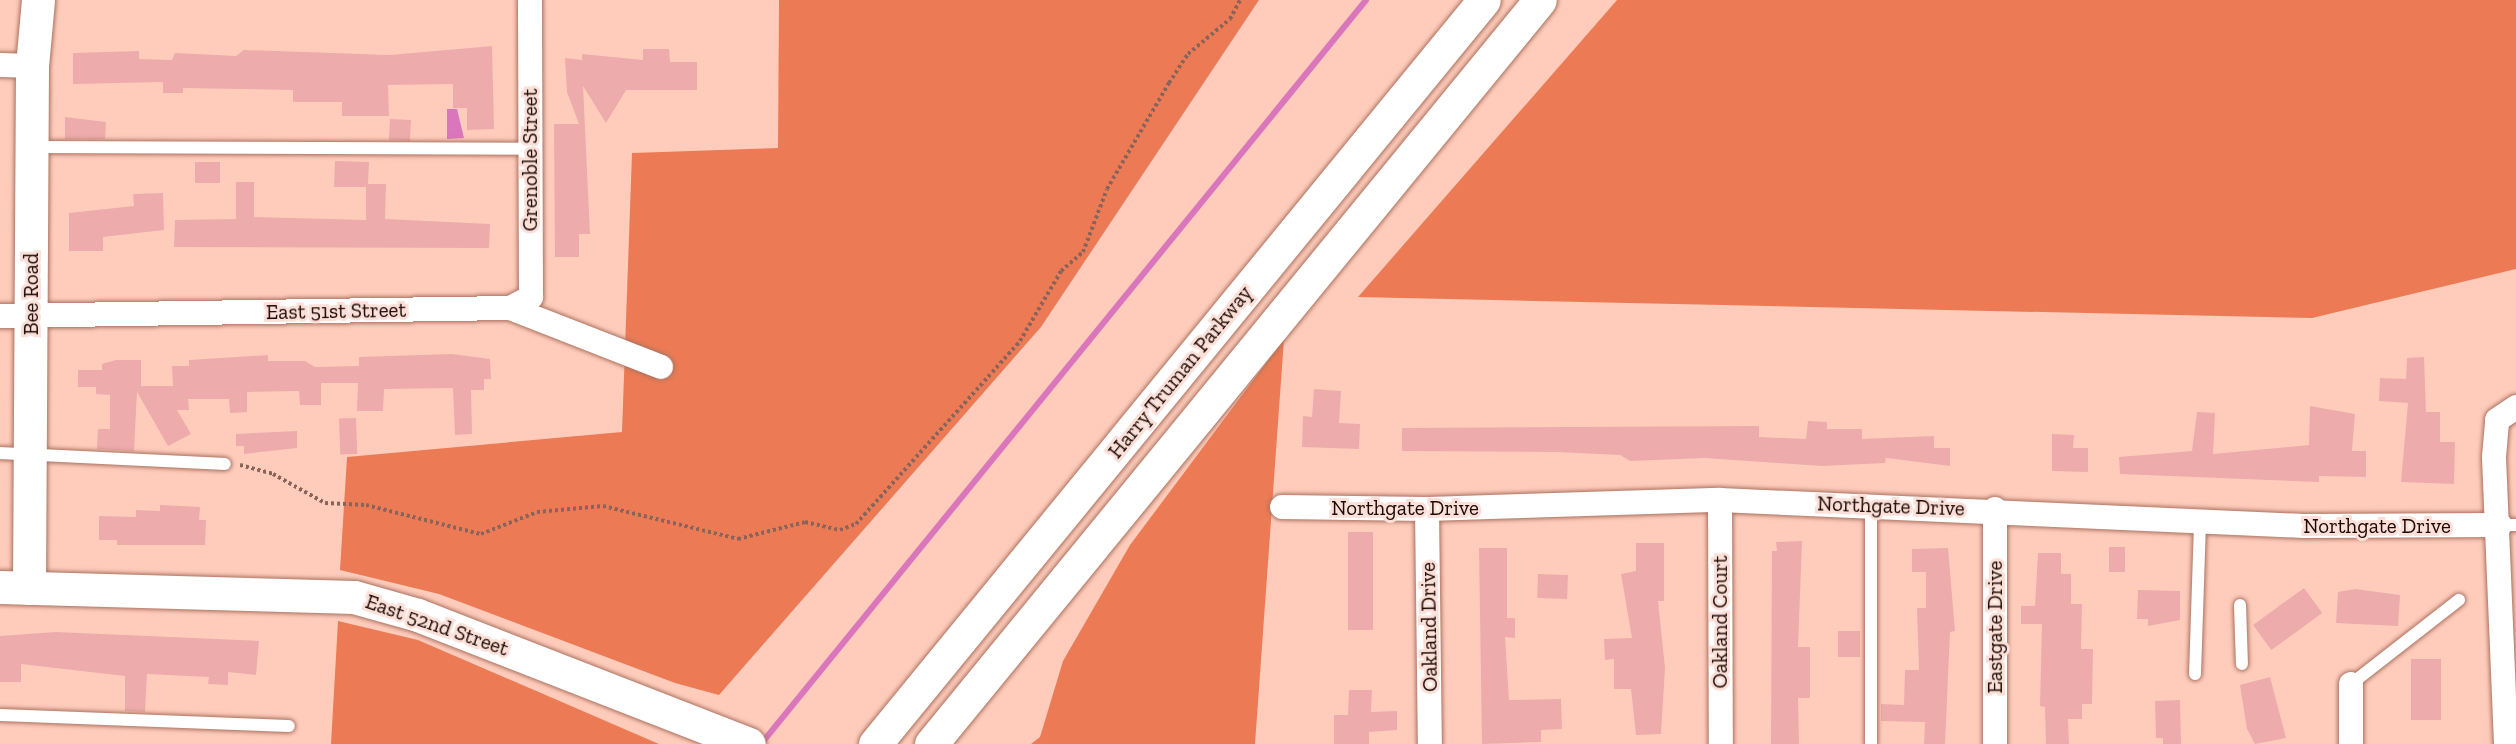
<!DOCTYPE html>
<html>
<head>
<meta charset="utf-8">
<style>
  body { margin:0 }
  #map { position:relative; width:2516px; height:744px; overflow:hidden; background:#ffccbc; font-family:"Zilla Slab",serif }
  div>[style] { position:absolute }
  .forest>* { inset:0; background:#ec7b55 }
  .water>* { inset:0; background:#d976bc }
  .stream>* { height:6px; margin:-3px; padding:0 3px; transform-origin:3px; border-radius:3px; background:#d976bc }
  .building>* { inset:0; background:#edacab; transform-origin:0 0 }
  .path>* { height:4px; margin-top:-2px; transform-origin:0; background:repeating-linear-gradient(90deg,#88645a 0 3px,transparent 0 6px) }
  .roads { filter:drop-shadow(0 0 2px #ab725f) drop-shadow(0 0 2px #ab725f) }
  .lane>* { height:12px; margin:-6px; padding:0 6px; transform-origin:6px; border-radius:6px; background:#fff }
  .street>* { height:24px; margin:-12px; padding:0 12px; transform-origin:12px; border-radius:12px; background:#fff }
  .secondary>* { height:33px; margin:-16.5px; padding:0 16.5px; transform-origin:16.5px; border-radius:16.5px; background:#fff }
  .highway>* { height:33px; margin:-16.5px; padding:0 16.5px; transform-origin:16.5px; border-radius:16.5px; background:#fff }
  span { translate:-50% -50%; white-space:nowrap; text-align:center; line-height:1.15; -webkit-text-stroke:6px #fae0d8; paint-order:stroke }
  .street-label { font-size:21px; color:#1d0803 }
</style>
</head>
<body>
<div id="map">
  <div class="forest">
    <div style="clip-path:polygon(779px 0,1259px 0,1041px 327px,719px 695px,675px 683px,439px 594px,340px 570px,347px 457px,622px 432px,632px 153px,778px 148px)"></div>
    <div style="clip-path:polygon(1617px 0,2516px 0,2516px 269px,2312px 318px,1358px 297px)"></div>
    <div style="clip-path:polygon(1284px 339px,1255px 744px,1031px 744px,1040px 737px,1063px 661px,1130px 545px)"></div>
    <div style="clip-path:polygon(338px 621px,418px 640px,659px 744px,331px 744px)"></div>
  </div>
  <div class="water">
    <div style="clip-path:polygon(447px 109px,457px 109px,464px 138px,447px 139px)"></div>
  </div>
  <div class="stream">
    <div style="left:761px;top:744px;width:959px;rotate:-50.88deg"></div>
  </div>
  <div class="building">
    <div style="clip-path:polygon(492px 46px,494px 129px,467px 130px,467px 108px,453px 108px,453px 84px,388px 85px,389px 116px,342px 116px,342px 102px,293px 102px,293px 90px,183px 88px,183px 93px,163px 93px,163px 82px,73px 84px,73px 53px,139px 51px,139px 59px,172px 60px,175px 53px,236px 56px,244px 50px,390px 55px)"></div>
    <div style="clip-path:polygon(643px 49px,669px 49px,670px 62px,697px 62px,697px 90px,626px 90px,606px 123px,583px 86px,590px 234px,579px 234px,579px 257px,555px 257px,554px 124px,579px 124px,567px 92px,565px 58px,582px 60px,582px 54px,643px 60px)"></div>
    <div style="clip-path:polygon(65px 117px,106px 122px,105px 139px,65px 139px)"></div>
    <div style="left:390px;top:119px;width:21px;height:21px;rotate:3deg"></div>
    <div style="clip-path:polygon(335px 161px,369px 162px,368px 184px,386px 184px,385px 219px,490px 224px,489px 248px,174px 247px,175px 220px,236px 219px,236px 182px,254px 182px,254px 217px,366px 220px,366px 187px,334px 187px)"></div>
    <div style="left:195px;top:162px;width:25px;height:21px"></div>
    <div style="clip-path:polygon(163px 193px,164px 230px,103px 237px,103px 251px,69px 251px,69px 213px,134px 206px,133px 194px)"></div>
    <div style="clip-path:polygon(452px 354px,490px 359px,491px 379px,484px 379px,484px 390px,471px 390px,472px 434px,455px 435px,453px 388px,384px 389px,383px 411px,357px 411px,358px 383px,321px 383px,321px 405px,300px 405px,299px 391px,247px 392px,247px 412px,230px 413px,229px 399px,188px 399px,189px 410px,177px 410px,191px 434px,168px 446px,137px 392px,134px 451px,97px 449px,98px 429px,110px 429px,110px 395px,96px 394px,96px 387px,78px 387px,78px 370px,102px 370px,102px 364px,116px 360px,141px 360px,141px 386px,173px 386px,172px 366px,189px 366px,189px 360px,268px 355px,268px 361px,305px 361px,315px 367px,359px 366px,359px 357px)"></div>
    <div style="clip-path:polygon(2424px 357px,2426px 412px,2440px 412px,2440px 442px,2455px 442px,2454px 484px,2401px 482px,2408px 403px,2379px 401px,2380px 378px,2406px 379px,2407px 358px)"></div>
    <div style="clip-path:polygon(1314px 389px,1341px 391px,1339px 423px,1360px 424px,1359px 449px,1302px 447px,1303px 416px,1312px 417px)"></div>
    <div style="clip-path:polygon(2310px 406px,2355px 414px,2352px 451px,2366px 451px,2366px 477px,2319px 476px,2319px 482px,2120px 474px,2119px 457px,2192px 451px,2197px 412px,2215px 413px,2213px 454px,2309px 445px)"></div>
    <div style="left:356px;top:418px;width:36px;height:17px;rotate:88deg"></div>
    <div style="clip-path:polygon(1808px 421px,1827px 422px,1827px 429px,1862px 429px,1862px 439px,1934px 436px,1934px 448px,1950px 448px,1950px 466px,1886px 458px,1885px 463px,1822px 466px,1705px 458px,1630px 461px,1620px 455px,1556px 452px,1402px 451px,1402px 428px,1759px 426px,1759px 437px,1806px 439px)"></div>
    <div style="clip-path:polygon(297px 431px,297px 448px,244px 454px,244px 446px,236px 446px,236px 434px)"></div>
    <div style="clip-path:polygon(2052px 434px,2074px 435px,2073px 448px,2088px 448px,2088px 472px,2052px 471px)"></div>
    <div style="clip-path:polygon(160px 505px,200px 507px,199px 520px,206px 520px,205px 545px,117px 545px,117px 540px,99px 540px,99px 516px,136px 517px,136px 510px,160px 511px)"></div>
    <div style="left:1348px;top:532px;width:25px;height:98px"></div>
    <div style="clip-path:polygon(1802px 541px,1798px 647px,1810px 647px,1810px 698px,1798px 698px,1799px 744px,1771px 744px,1772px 551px,1777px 551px,1776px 542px)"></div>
    <div style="clip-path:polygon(1636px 543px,1664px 543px,1664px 601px,1658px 601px,1665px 668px,1661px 734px,1636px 735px,1631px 689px,1614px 689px,1614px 659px,1605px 660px,1604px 639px,1632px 638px,1621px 574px,1636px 571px)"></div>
    <div style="left:2109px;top:547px;width:16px;height:25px"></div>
    <div style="clip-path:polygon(1479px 548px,1507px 548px,1507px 618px,1515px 618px,1515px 638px,1505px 637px,1509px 700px,1561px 699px,1562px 729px,1541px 730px,1541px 742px,1482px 744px)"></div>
    <div style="clip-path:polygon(1948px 548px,1955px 631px,1950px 632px,1945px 744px,1924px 744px,1925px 722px,1881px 721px,1881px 704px,1904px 705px,1905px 670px,1919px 670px,1917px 608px,1926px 608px,1926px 572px,1912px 572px,1912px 549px)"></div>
    <div style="clip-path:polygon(2038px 553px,2061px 553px,2061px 574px,2071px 574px,2071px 604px,2082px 604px,2081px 649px,2093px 649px,2092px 704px,2082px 704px,2082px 719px,2068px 719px,2069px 744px,2046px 744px,2045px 707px,2040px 706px,2042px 624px,2021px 624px,2021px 606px,2035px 606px)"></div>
    <div style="left:1538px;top:574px;width:30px;height:24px;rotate:2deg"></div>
    <div style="left:2304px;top:588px;width:31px;height:63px;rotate:54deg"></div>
    <div style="clip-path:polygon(2355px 589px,2400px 595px,2398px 626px,2336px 623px,2338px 592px)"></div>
    <div style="clip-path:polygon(2138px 590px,2180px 591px,2180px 620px,2148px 626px,2148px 619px,2137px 619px)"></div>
    <div style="left:1838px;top:631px;width:22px;height:26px"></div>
    <div style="clip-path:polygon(56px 632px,259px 641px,256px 675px,228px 672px,228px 685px,208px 684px,209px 677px,147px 674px,145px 712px,125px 711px,125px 676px,21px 664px,21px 682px,0 682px,0 636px)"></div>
    <div style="left:2411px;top:659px;width:30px;height:61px"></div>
    <div style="clip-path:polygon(2270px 677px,2286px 738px,2255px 744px,2247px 729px,2240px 685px)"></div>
    <div style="clip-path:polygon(1349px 690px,1372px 690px,1371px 712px,1397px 711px,1397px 730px,1369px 732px,1369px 744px,1334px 744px,1334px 715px,1348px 715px)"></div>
    <div style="clip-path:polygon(2180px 700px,2181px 744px,2163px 744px,2163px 738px,2156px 738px,2155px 701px)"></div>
  </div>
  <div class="path">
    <div style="left:240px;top:465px;width:34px;rotate:15deg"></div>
    <div style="left:273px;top:474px;width:60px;rotate:29.1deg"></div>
    <div style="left:325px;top:503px;width:41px;rotate:2.8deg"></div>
    <div style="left:366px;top:505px;width:119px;rotate:14.2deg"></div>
    <div style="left:481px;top:534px;width:60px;rotate:-21.4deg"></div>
    <div style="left:537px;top:512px;width:66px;rotate:-5.2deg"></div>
    <div style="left:603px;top:506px;width:139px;rotate:13.7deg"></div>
    <div style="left:738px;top:539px;width:69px;rotate:-14.2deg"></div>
    <div style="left:805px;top:522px;width:36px;rotate:13deg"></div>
    <div style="left:840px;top:530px;width:17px;rotate:-21deg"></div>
    <div style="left:856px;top:524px;width:246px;rotate:-48.1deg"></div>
    <div style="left:1020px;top:341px;width:81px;rotate:-59.6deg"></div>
    <div style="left:1061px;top:271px;width:29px;rotate:-41deg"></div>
    <div style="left:1083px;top:252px;width:67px;rotate:-69.1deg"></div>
    <div style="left:1107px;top:189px;width:123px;rotate:-59.7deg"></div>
    <div style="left:1169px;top:83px;width:35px;rotate:-57deg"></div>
    <div style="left:1188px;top:54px;width:55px;rotate:-39.8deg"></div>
    <div style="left:1230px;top:19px;width:21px;rotate:-62deg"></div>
  </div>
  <div class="roads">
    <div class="lane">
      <div style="left:34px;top:147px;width:496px;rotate:0.2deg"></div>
      <div style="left:0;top:453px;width:225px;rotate:2.8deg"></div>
      <div style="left:2500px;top:525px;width:16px"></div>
      <div style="left:2240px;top:605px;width:59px;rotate:88.1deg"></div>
      <div style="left:2195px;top:674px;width:153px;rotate:-88.1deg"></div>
      <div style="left:2351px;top:684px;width:137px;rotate:-37.9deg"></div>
      <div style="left:0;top:715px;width:289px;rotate:2.2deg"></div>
      <div style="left:1871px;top:744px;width:239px;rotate:-90deg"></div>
    </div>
    <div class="street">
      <div style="left:0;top:65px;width:32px;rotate:2deg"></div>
      <div style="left:510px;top:308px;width:24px;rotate:-28deg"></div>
      <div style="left:531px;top:297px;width:297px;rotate:-90.2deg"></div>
      <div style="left:0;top:316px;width:510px;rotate:-0.9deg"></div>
      <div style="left:510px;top:308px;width:162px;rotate:21.3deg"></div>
      <div style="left:1720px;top:500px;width:244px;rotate:89.8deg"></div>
      <div style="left:1282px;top:507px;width:145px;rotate:0.8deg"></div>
      <div style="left:1427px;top:509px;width:293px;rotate:-1.8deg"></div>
      <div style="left:1720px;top:500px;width:585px;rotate:2.55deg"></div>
      <div style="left:2304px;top:526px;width:196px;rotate:-0.3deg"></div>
      <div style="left:1427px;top:509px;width:235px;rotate:89.3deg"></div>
      <div style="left:2351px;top:684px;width:60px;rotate:90deg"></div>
      <div style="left:1995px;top:744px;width:235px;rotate:-90deg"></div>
      <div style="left:2506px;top:744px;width:287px;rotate:-92.4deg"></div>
      <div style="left:2494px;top:457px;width:37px;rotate:-85deg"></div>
      <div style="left:2497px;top:420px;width:23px;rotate:-34deg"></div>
    </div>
    <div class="secondary">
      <div style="left:0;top:587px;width:354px;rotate:1.6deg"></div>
      <div style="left:354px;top:597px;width:66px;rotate:15.7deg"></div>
      <div style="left:418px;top:615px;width:355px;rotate:21.3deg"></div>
      <div style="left:29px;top:588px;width:522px;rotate:-89.67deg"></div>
      <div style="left:32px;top:66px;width:66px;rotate:-84.8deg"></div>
    </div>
    <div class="highway">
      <div style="left:875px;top:744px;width:961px;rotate:-50.7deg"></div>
      <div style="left:931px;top:744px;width:961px;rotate:-50.7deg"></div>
    </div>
  </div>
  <div class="street-label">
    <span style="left:530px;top:160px;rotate:-90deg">Grenoble Street</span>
    <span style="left:31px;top:294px;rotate:-90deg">Bee Road</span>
    <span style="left:336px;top:311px;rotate:-1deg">East 51st Street</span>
    <span style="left:1180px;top:372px;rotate:-51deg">Harry Truman Parkway</span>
    <span style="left:1891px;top:506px;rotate:2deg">Northgate Drive</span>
    <span style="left:1405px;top:508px">Northgate Drive</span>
    <span style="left:2377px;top:526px">Northgate Drive</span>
    <span style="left:1720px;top:622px;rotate:-90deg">Oakland Court</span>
    <span style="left:437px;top:625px;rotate:19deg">East 52nd Street</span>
    <span style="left:1429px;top:627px;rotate:-91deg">Oakland Drive</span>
    <span style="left:1995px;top:627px;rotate:-90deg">Eastgate Drive</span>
  </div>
</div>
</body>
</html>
